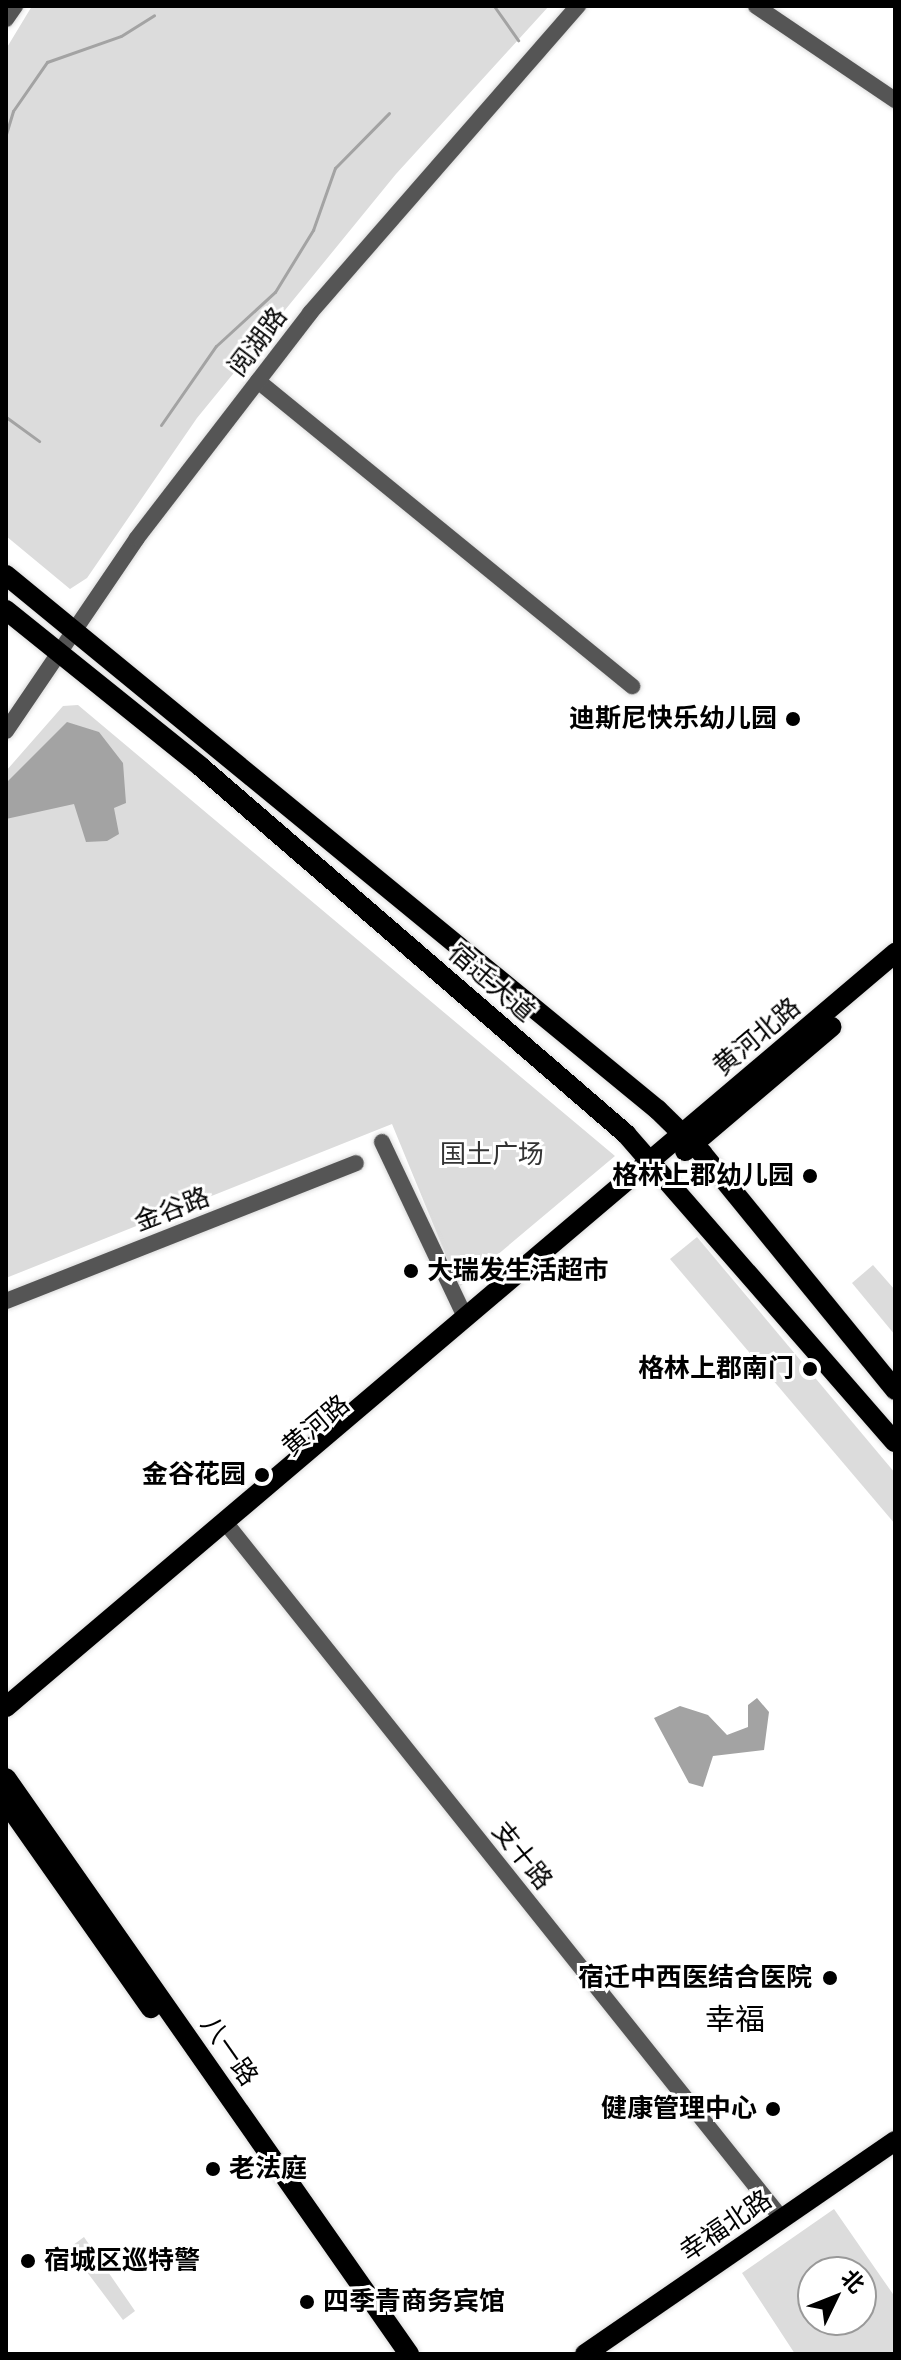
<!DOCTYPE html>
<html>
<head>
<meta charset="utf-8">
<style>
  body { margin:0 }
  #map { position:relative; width:901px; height:2360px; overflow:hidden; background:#fff; font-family:"Space Grotesk","Noto Sans SC",sans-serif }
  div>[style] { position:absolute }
  .green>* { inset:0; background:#dcdcdc }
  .water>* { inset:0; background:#a3a3a3 }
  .stream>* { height:3px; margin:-1.5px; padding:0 1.5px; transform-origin:1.5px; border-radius:1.5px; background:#a3a3a3 }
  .roads { filter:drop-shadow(0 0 2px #dbdbdb) drop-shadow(0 0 2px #dbdbdb) }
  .minor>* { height:16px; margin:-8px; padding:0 8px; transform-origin:8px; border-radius:8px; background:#555 }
  .major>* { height:20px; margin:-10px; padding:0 10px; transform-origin:10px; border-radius:10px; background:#000 }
  .dots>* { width:22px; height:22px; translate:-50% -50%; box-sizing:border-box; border:4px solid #fff; border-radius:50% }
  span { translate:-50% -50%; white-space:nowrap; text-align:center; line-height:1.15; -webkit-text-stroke:6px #fff; paint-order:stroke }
  .street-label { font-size:26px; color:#000 }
  .poi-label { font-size:26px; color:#000; font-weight:700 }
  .right { translate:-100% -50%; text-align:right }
  .left { translate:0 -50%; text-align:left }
  .park-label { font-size:26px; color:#333 }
  .quarter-label { font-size:30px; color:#000 }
  .frame { position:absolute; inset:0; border:8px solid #000; pointer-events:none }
  .north { position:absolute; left:797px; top:2256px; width:80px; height:80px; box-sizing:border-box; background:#fff; border:2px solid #999; border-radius:50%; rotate:47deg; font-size:22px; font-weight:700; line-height:32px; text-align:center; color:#000 }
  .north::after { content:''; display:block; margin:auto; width:28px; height:36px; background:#000; clip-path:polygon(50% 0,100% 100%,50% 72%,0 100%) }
</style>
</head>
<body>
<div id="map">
  <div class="green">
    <div style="clip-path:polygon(32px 6px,549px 6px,396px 174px,197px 418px,87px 578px,70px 589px,6px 536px,6px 49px)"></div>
    <div style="clip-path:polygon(78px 705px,615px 1156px,459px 1287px,392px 1124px,6px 1278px,6px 771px,63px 706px)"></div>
    <div style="clip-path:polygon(697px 1237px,895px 1473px,895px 1524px,670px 1259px)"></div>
    <div style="clip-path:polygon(873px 1265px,895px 1290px,895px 1335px,852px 1283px)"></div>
    <div style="clip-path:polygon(evenodd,834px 2209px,895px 2297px,895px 2354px,795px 2354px,742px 2273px,834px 2209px,813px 2272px,861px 2272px,861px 2320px,813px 2320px,813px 2272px)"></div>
    <div style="clip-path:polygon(84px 2237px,135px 2311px,123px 2320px,69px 2248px)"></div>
  </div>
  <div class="water">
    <div style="clip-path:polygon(67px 722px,99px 732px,123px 763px,126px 803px,114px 808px,119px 834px,107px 841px,86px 842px,74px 804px,6px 819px,6px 783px)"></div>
    <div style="clip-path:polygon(757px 1698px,769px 1712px,764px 1750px,713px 1756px,703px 1787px,689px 1783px,654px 1718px,680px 1706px,708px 1715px,727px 1735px,748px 1727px,748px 1705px)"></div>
  </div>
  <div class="stream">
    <div style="left:494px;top:6px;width:42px;rotate:54.8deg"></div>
    <div style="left:6px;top:134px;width:24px;rotate:-73deg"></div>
    <div style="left:13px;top:111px;width:60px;rotate:-55.2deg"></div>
    <div style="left:47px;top:62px;width:78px;rotate:-19.4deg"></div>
    <div style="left:121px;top:36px;width:39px;rotate:-32deg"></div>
    <div style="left:6px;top:417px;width:41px;rotate:36deg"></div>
    <div style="left:161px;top:425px;width:96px;rotate:-55.2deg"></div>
    <div style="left:216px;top:346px;width:80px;rotate:-42.5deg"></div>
    <div style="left:275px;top:292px;width:73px;rotate:-58.5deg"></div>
    <div style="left:313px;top:230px;width:66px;rotate:-70.5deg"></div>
    <div style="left:335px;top:168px;width:77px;rotate:-45.5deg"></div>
  </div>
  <div class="roads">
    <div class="minor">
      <div style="left:756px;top:6px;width:168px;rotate:34.1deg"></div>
      <div style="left:6px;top:19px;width:16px;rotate:-55deg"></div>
      <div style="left:258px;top:381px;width:483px;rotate:39.2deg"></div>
      <div style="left:6px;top:731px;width:233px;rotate:-55.8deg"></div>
      <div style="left:137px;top:538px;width:284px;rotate:-52.4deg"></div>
      <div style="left:310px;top:313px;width:408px;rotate:-48.9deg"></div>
      <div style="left:382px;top:1142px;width:194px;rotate:64.6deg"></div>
      <div style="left:6px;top:1301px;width:376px;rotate:-21.5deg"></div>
      <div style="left:225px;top:1522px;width:892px;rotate:51.37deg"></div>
    </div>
    <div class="major">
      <div style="left:6px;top:575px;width:843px;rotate:39.37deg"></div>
      <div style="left:658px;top:1110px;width:62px;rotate:44.3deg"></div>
      <div style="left:702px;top:1153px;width:306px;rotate:50.8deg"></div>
      <div style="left:6px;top:610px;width:250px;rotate:38.8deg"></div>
      <div style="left:201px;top:767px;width:562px;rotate:40.81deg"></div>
      <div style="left:626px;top:1134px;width:409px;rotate:48.9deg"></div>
      <div style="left:685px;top:1151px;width:192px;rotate:-40.3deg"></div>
      <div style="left:6px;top:1707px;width:1166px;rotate:-40.3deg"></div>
      <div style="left:6px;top:1778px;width:703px;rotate:55.02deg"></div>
      <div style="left:6px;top:1802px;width:252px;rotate:54.9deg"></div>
      <div style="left:585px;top:2354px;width:376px;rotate:-34.5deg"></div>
    </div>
  </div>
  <div class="dots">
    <div style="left:793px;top:719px;background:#000"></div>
    <div style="left:810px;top:1176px;background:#000"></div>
    <div style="left:411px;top:1271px;background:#000"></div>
    <div style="left:810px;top:1369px;background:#000"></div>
    <div style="left:262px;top:1475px;background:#000"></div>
    <div style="left:830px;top:1978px;background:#000"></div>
    <div style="left:773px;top:2109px;background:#000"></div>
    <div style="left:213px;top:2169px;background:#000"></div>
    <div style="left:28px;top:2261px;background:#000"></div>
    <div style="left:307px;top:2302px;background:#000"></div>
  </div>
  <div class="street-label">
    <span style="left:258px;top:342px;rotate:-53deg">阅湖路</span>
    <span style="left:491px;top:983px;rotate:41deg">宿迁大道</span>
    <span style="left:757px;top:1037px;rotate:-40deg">黄河北路</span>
    <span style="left:172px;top:1210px;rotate:-21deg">金谷路</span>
    <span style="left:316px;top:1426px;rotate:-40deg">黄河路</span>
    <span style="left:522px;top:1856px;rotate:51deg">支十路</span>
    <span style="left:229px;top:2051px;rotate:55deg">八一路</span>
    <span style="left:726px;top:2226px;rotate:-34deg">幸福北路</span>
  </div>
  <div class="poi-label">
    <span class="right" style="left:777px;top:719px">迪斯尼快乐幼儿园</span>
    <span class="right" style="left:794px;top:1176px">格林上郡幼儿园</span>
    <span class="left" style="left:427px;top:1271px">大瑞发生活超市</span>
    <span class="right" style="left:794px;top:1369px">格林上郡南门</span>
    <span class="right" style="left:246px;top:1475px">金谷花园</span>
    <span class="right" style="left:812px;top:1978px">宿迁中西医结合医院</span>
    <span class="right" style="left:757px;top:2109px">健康管理中心</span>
    <span class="left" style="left:229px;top:2169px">老法庭</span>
    <span class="left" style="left:44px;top:2261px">宿城区巡特警</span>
    <span class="left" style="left:323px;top:2302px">四季青商务宾馆</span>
  </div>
  <div class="park-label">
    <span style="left:492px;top:1155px">国土广场</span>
  </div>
  <div class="quarter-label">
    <span style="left:735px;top:2020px">幸福</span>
  </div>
  <div class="frame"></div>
  <div class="north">北</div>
</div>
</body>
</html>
